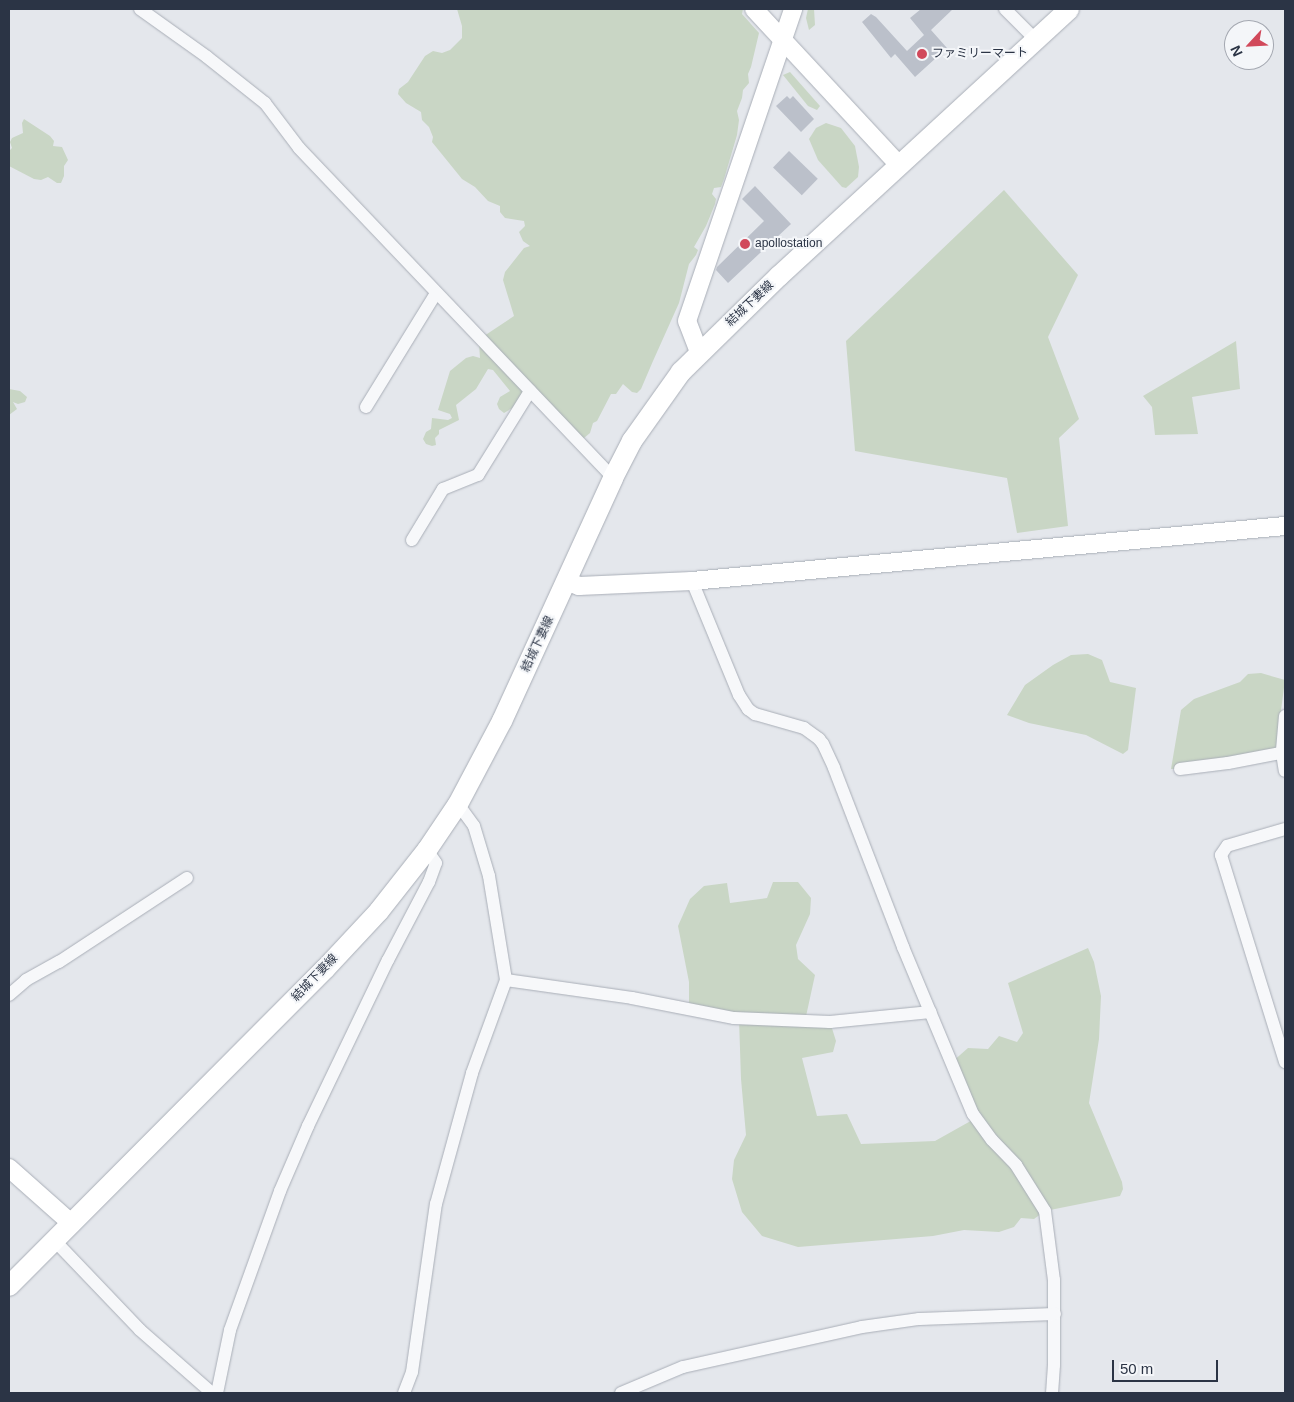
<!DOCTYPE html>
<html>
<head>
<meta charset="utf-8">
<style>
  body { margin:0 }
  #map { position:relative; width:1294px; height:1402px; overflow:hidden; background:#e4e7ec; font-family:Arial,"Noto Sans JP",sans-serif }
  div>[style] { position:absolute }
  .green>* { inset:0; background:#c9d6c5 }
  .building>* { inset:0; background:#bbc0ca; transform-origin:0 0 }
  .roads { filter:drop-shadow(0 0 1px #a9aeb7) drop-shadow(0 0 1px #a9aeb7) }
  .street>* { height:12px; margin:-6px; padding:0 6px; transform-origin:6px; border-radius:6px; background:#f7f8fa }
  .secondary>* { height:18px; margin:-9px; padding:0 9px; transform-origin:9px; border-radius:9px; background:#fff }
  .primary>* { height:20px; margin:-10px; padding:0 10px; transform-origin:10px; border-radius:10px; background:#fff }
  .dots>* { width:14px; height:14px; translate:-50% -50%; box-sizing:border-box; border:2px solid #f4f6f9; border-radius:50% }
  span { translate:-50% -50%; white-space:nowrap; text-align:center; line-height:1.15; -webkit-text-stroke:4px #f4f6f9; paint-order:stroke }
  .poi-label { font-size:12px; color:#2b3445 }
  .left { translate:0 -50%; text-align:left }
  .street-label { font-size:12px; color:#2b3445 }
  .frame { position:absolute; inset:0; border:10px solid #2b3445; pointer-events:none }
  .north { position:absolute; left:1224px; top:20px; width:50px; height:50px; box-sizing:border-box; background:#f4f6f9; border:1px solid #a4a8b1; border-radius:50%; rotate:245deg; font-size:14px; font-weight:700; line-height:20px; text-align:center; color:#2b3445 }
  .north::after { content:''; display:block; margin:auto; width:18px; height:22px; background:#d1495b; clip-path:polygon(50% 0,100% 100%,50% 72%,0 100%) }
  .scale { position:absolute; left:1112px; top:1360px; width:106px; height:22px; box-sizing:border-box; border:2px solid #2b3445; border-top:0; padding-left:6px; font-size:15px; line-height:18px; white-space:nowrap; color:#2b3445; -webkit-text-stroke:4px #f4f6f9; paint-order:stroke }
</style>
</head>
<body>
<div id="map">
  <div class="green">
    <div style="clip-path:polygon(457px 9px,743px 9px,742px 14px,759px 33px,751px 67px,748px 74px,749px 83px,743px 90px,742px 98px,737px 111px,739px 120px,737px 135px,724px 179px,721px 187px,714px 188px,712px 194px,716px 199px,715px 204px,706px 226px,694px 247px,698px 250px,696px 255px,689px 264px,679px 303px,653px 361px,641px 389px,637px 393px,632px 392px,623px 384px,616px 394px,611px 394px,597px 421px,593px 423px,590px 433px,584px 438px,578px 438px,534px 401px,520px 398px,514px 407px,504px 413px,499px 409px,497px 404px,500px 397px,510px 391px,493px 370px,488px 369px,476px 389px,456px 405px,459px 420px,439px 430px,439px 434px,435px 438px,436px 445px,432px 446px,426px 444px,423px 439px,426px 432px,431px 429px,432px 418px,448px 420px,452px 418px,450px 414px,438px 410px,450px 371px,466px 358px,473px 356px,480px 358px,479px 343px,484px 336px,514px 316px,503px 280px,505px 272px,524px 248px,530px 246px,523px 241px,519px 232px,525px 226px,524px 221px,505px 218px,500px 212px,500px 206px,488px 201px,475px 187px,462px 179px,432px 142px,433px 137px,429px 127px,422px 120px,421px 112px,406px 103px,398px 94px,399px 89px,408px 82px,425px 56px,433px 51px,442px 53px,450px 50px,462px 38px,462px 26px)"></div>
    <div style="clip-path:polygon(808px 9px,814px 9px,815px 25px,809px 30px,806px 18px)"></div>
    <div style="clip-path:polygon(790px 72px,820px 106px,817px 110px,808px 106px,783px 75px)"></div>
    <div style="clip-path:polygon(24px 119px,50px 136px,54px 141px,53px 146px,62px 147px,68px 160px,64px 166px,64px 176px,61px 183px,57px 183px,48px 177px,41px 180px,34px 179px,9px 166px,9px 151px,12px 148px,10px 142px,12px 138px,23px 133px,22px 123px)"></div>
    <div style="clip-path:polygon(826px 123px,841px 128px,855px 146px,859px 167px,858px 177px,846px 188px,842px 187px,818px 160px,809px 139px,816px 128px)"></div>
    <div style="clip-path:polygon(1004px 190px,1078px 275px,1048px 337px,1079px 419px,1059px 438px,1068px 526px,1017px 533px,1007px 478px,855px 451px,846px 341px)"></div>
    <div style="clip-path:polygon(1236px 341px,1240px 389px,1192px 397px,1198px 434px,1155px 435px,1152px 407px,1143px 396px)"></div>
    <div style="clip-path:polygon(9px 389px,20px 391px,27px 397px,25px 402px,18px 404px,13px 402px,17px 409px,9px 415px)"></div>
    <div style="clip-path:polygon(1088px 654px,1102px 660px,1110px 682px,1136px 688px,1128px 750px,1123px 754px,1086px 735px,1029px 723px,1007px 715px,1025px 685px,1053px 665px,1071px 655px)"></div>
    <div style="clip-path:polygon(1261px 673px,1285px 680px,1278px 733px,1278px 750px,1180px 769px,1171px 769px,1181px 710px,1194px 699px,1240px 682px,1248px 674px)"></div>
    <div style="clip-path:polygon(773px 882px,798px 882px,811px 898px,810px 914px,796px 945px,798px 959px,815px 975px,805px 1021px,830px 1022px,836px 1041px,833px 1052px,802px 1058px,817px 1116px,847px 1114px,861px 1144px,935px 1141px,976px 1118px,952px 1062px,968px 1048px,988px 1049px,999px 1036px,1017px 1042px,1023px 1033px,1008px 983px,1088px 948px,1094px 962px,1101px 996px,1099px 1039px,1089px 1103px,1122px 1182px,1123px 1189px,1120px 1196px,1045px 1211px,1034px 1219px,1021px 1218px,1014px 1227px,999px 1232px,964px 1230px,933px 1236px,798px 1247px,762px 1236px,742px 1212px,732px 1179px,734px 1160px,746px 1135px,741px 1079px,739px 1019px,689px 1010px,689px 982px,678px 926px,690px 899px,704px 886px,727px 883px,730px 903px,767px 898px)"></div>
  </div>
  <div class="building">
    <div style="clip-path:polygon(921px 9px,953px 9px,931px 30px,947px 48px,915px 77px,895px 54px,891px 58px,862px 22px,871px 14px,876px 17px,907px 51px,924px 35px,910px 18px)"></div>
    <div style="clip-path:polygon(787px 96px,790px 99px,793px 96px,814px 119px,801px 132px,776px 106px)"></div>
    <div style="left:789px;top:151px;width:40px;height:23px;rotate:44deg"></div>
    <div style="clip-path:polygon(755px 186px,791px 224px,728px 283px,716px 270px,717px 267px,764px 221px,742px 199px)"></div>
  </div>
  <div class="roads">
    <div class="street">
      <div style="left:140px;top:9px;width:82px;rotate:35.6deg"></div>
      <div style="left:207px;top:57px;width:74px;rotate:38.4deg"></div>
      <div style="left:265px;top:103px;width:56px;rotate:52.9deg"></div>
      <div style="left:299px;top:148px;width:456px;rotate:46.4deg"></div>
      <div style="left:1005px;top:9px;width:42px;rotate:45deg"></div>
      <div style="left:366px;top:407px;width:134px;rotate:-58.4deg"></div>
      <div style="left:412px;top:540px;width:60px;rotate:-58.7deg"></div>
      <div style="left:443px;top:489px;width:38px;rotate:-22deg"></div>
      <div style="left:478px;top:475px;width:99px;rotate:-58.2deg"></div>
      <div style="left:692px;top:581px;width:123px;rotate:67.6deg"></div>
      <div style="left:739px;top:695px;width:17px;rotate:57deg"></div>
      <div style="left:748px;top:709px;width:9px;rotate:36deg"></div>
      <div style="left:755px;top:714px;width:51px;rotate:15.9deg"></div>
      <div style="left:804px;top:728px;width:19px;rotate:36deg"></div>
      <div style="left:819px;top:739px;width:6px;rotate:51deg"></div>
      <div style="left:823px;top:744px;width:26px;rotate:65deg"></div>
      <div style="left:834px;top:768px;width:192px;rotate:68.9deg"></div>
      <div style="left:903px;top:947px;width:181px;rotate:67.3deg"></div>
      <div style="left:973px;top:1114px;width:32px;rotate:54deg"></div>
      <div style="left:992px;top:1140px;width:35px;rotate:46deg"></div>
      <div style="left:1016px;top:1165px;width:54px;rotate:57.8deg"></div>
      <div style="left:1045px;top:1211px;width:70px;rotate:82.6deg"></div>
      <div style="left:1054px;top:1280px;width:85px;rotate:90deg"></div>
      <div style="left:1054px;top:1365px;width:28px;rotate:94deg"></div>
      <div style="left:1285px;top:716px;width:37px;rotate:95deg"></div>
      <div style="left:1282px;top:753px;width:18px;rotate:81deg"></div>
      <div style="left:1180px;top:769px;width:48px;rotate:-7.1deg"></div>
      <div style="left:1228px;top:763px;width:58px;rotate:-10.9deg"></div>
      <div style="left:458px;top:804px;width:27px;rotate:54deg"></div>
      <div style="left:474px;top:826px;width:52px;rotate:73.3deg"></div>
      <div style="left:489px;top:876px;width:105px;rotate:80.7deg"></div>
      <div style="left:1285px;top:829px;width:60px;rotate:163.7deg"></div>
      <div style="left:1227px;top:846px;width:11px;rotate:124deg"></div>
      <div style="left:1221px;top:855px;width:217px;rotate:72.8deg"></div>
      <div style="left:9px;top:995px;width:23px;rotate:-41deg"></div>
      <div style="left:26px;top:980px;width:38px;rotate:-29deg"></div>
      <div style="left:59px;top:962px;width:153px;rotate:-33.3deg"></div>
      <div style="left:55px;top:1241px;width:123px;rotate:46.3deg"></div>
      <div style="left:140px;top:1330px;width:96px;rotate:41.2deg"></div>
      <div style="left:217px;top:1393px;width:64px;rotate:-78.3deg"></div>
      <div style="left:230px;top:1330px;width:148px;rotate:-70.2deg"></div>
      <div style="left:280px;top:1191px;width:71px;rotate:-66.7deg"></div>
      <div style="left:308px;top:1126px;width:184px;rotate:-64.3deg"></div>
      <div style="left:388px;top:960px;width:88px;rotate:-62.3deg"></div>
      <div style="left:429px;top:882px;width:20px;rotate:-70deg"></div>
      <div style="left:436px;top:863px;width:16px;rotate:-125deg"></div>
      <div style="left:404px;top:1393px;width:22px;rotate:-69deg"></div>
      <div style="left:412px;top:1372px;width:170px;rotate:-81.9deg"></div>
      <div style="left:436px;top:1204px;width:136px;rotate:-74.6deg"></div>
      <div style="left:472px;top:1073px;width:99px;rotate:-69.9deg"></div>
      <div style="left:506px;top:980px;width:127px;rotate:8.1deg"></div>
      <div style="left:632px;top:998px;width:104px;rotate:11.1deg"></div>
      <div style="left:734px;top:1018px;width:96px;rotate:2.4deg"></div>
      <div style="left:830px;top:1022px;width:101px;rotate:-5.7deg"></div>
      <div style="left:621px;top:1393px;width:67px;rotate:-22.8deg"></div>
      <div style="left:683px;top:1367px;width:183px;rotate:-12.6deg"></div>
      <div style="left:862px;top:1327px;width:58px;rotate:-8deg"></div>
      <div style="left:919px;top:1319px;width:136px;rotate:-2.1deg"></div>
    </div>
    <div class="secondary">
      <div style="left:754px;top:9px;width:213px;rotate:47.1deg"></div>
      <div style="left:699px;top:352px;width:33px;rotate:-111deg"></div>
      <div style="left:687px;top:321px;width:330px;rotate:-71.2deg"></div>
      <div style="left:566px;top:581px;width:14px;rotate:21deg"></div>
      <div style="left:579px;top:586px;width:113px;rotate:-2.5deg"></div>
      <div style="left:692px;top:581px;width:596px;rotate:-5.3deg"></div>
      <div style="left:9px;top:1168px;width:84px;rotate:41.6deg"></div>
    </div>
    <div class="primary">
      <div style="left:9px;top:1286px;width:448px;rotate:-45.1deg"></div>
      <div style="left:325px;top:969px;width:79px;rotate:-47deg"></div>
      <div style="left:379px;top:911px;width:78px;rotate:-51.8deg"></div>
      <div style="left:427px;top:850px;width:55px;rotate:-56deg"></div>
      <div style="left:458px;top:804px;width:94px;rotate:-62.1deg"></div>
      <div style="left:502px;top:721px;width:267px;rotate:-65.4deg"></div>
      <div style="left:613px;top:478px;width:42px;rotate:-62.8deg"></div>
      <div style="left:632px;top:441px;width:85px;rotate:-54.6deg"></div>
      <div style="left:681px;top:372px;width:137px;rotate:-44.4deg"></div>
      <div style="left:779px;top:276px;width:394px;rotate:-42.6deg"></div>
    </div>
  </div>
  <div class="dots">
    <div style="left:922px;top:54px;background:#d1495b"></div>
    <div style="left:745px;top:244px;background:#d1495b"></div>
  </div>
  <div class="poi-label">
    <span class="left" style="left:932px;top:54px">ファミリーマート</span>
    <span class="left" style="left:755px;top:244px">apollostation</span>
  </div>
  <div class="street-label">
    <span style="left:750px;top:304px;rotate:-43deg">結城下妻線</span>
    <span style="left:538px;top:644px;rotate:-65deg">結城下妻線</span>
    <span style="left:315px;top:978px;rotate:-46deg">結城下妻線</span>
  </div>
  <div class="frame"></div>
  <div class="north">N</div>
  <div class="scale">50 m</div>
</div>
</body>
</html>
